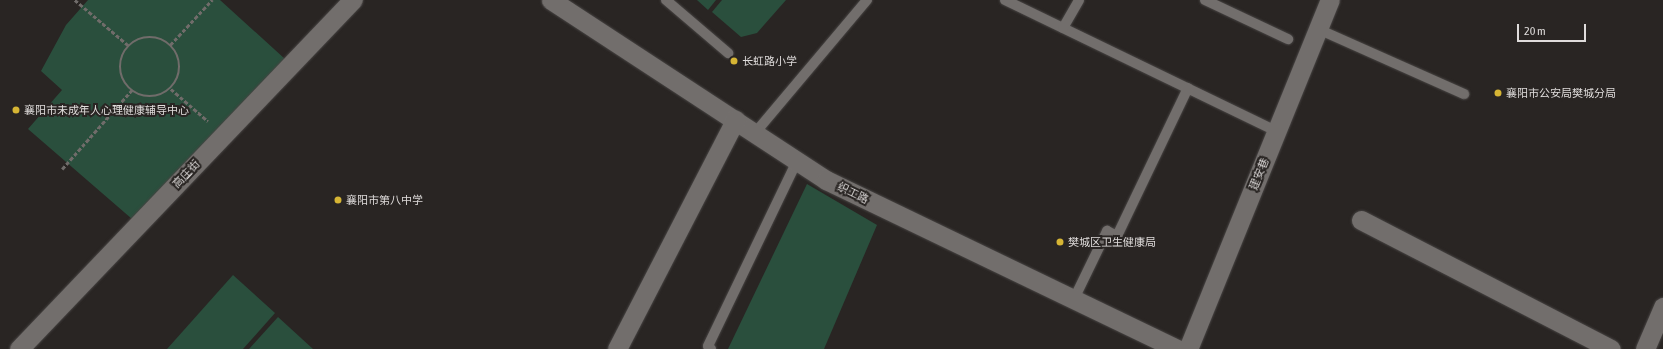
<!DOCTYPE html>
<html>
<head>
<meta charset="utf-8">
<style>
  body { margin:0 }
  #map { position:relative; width:1663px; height:349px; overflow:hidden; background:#292523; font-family:"Asap Condensed","Noto Sans SC",sans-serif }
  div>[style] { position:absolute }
  .green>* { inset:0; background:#2a4f3d }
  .path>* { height:2.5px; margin-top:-1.25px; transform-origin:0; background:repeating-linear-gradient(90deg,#706c6a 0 4px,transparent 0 6px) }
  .path>.ring { margin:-1.25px; padding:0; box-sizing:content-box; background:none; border:2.5px solid #706c6a; border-radius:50% }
  .roads { filter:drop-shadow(0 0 1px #474443) drop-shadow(0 0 1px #474443) }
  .lane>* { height:10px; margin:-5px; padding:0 5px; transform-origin:5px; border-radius:5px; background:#726e6c }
  .street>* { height:19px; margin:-9.5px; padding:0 9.5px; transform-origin:9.5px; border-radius:9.5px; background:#726e6c }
  .dots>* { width:11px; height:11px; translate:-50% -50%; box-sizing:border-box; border:2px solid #292523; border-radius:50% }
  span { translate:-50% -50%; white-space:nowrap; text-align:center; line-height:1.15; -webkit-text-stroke:4px #292523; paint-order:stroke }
  .poi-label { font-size:11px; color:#dfdcdb }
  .left { translate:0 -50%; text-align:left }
  .street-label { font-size:11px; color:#dfdcdb }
  .scale { position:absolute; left:1517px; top:24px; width:69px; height:18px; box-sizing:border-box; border:2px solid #dfdcdb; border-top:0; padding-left:5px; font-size:12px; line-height:14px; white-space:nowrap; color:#dfdcdb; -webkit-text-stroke:3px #292523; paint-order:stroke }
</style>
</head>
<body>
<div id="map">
  <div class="green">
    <div style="clip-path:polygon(88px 0,220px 0,285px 59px,132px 219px,28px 129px,62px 90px,41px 71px,66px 25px)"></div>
    <div style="clip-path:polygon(697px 0,716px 0,708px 10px)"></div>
    <div style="clip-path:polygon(722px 0,786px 0,757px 33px,741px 37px,712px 12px)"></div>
    <div style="clip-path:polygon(807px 184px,877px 225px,824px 349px,728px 349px)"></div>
    <div style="clip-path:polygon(233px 275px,275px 313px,243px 349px,167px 349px)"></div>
    <div style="clip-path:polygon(278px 317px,313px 349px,249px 349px)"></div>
  </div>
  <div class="path">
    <div style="left:75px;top:0;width:71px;rotate:40.4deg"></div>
    <div class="ring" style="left:120px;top:37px;width:57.5px;height:57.5px"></div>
    <div style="left:170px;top:45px;width:62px;rotate:-47deg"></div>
    <div style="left:171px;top:89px;width:49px;rotate:40.9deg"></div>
    <div style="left:62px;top:169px;width:106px;rotate:-48.5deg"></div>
  </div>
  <div class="roads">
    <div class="lane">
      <div style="left:666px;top:0;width:82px;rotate:40.5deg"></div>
      <div style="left:1005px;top:0;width:301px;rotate:25.8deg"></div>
      <div style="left:1205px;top:0;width:92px;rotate:25.2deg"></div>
      <div style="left:1063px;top:28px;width:32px;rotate:-60deg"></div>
      <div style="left:1318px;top:29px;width:160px;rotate:24deg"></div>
      <div style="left:755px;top:133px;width:174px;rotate:-49.9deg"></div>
      <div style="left:1074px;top:299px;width:76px;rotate:-64.1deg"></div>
      <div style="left:1107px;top:231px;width:11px;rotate:27deg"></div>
      <div style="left:1117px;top:236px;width:164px;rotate:-64.4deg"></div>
      <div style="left:711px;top:349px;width:4px;rotate:-135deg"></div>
      <div style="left:708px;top:346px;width:205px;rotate:-64.3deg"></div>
    </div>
    <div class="street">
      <div style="left:551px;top:0;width:329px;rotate:33.2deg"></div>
      <div style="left:826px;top:180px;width:390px;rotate:25.7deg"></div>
      <div style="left:1361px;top:220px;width:281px;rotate:27.3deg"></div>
      <div style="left:19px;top:349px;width:483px;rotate:-46.3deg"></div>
      <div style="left:617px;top:349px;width:258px;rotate:-62.7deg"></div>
      <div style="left:1188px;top:349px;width:377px;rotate:-67.9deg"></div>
      <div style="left:1645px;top:349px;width:46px;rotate:-66.8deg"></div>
    </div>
  </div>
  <div class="dots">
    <div style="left:734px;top:61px;background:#d6b534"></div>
    <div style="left:1498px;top:93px;background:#d6b534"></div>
    <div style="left:16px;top:110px;background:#d6b534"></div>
    <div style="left:338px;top:200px;background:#d6b534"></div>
    <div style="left:1060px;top:242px;background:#d6b534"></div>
  </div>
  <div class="poi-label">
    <span class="left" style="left:742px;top:61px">长虹路小学</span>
    <span class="left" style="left:1506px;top:93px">襄阳市公安局樊城分局</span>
    <span class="left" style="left:24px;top:110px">襄阳市未成年人心理健康辅导中心</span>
    <span class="left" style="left:346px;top:200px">襄阳市第八中学</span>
    <span class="left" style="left:1068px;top:242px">樊城区卫生健康局</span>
  </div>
  <div class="street-label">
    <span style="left:186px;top:174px;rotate:-46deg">高庄街</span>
    <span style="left:1259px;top:174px;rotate:-68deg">建安巷</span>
    <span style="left:853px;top:193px;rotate:26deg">织工路</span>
  </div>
  <div class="scale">20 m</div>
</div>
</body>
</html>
